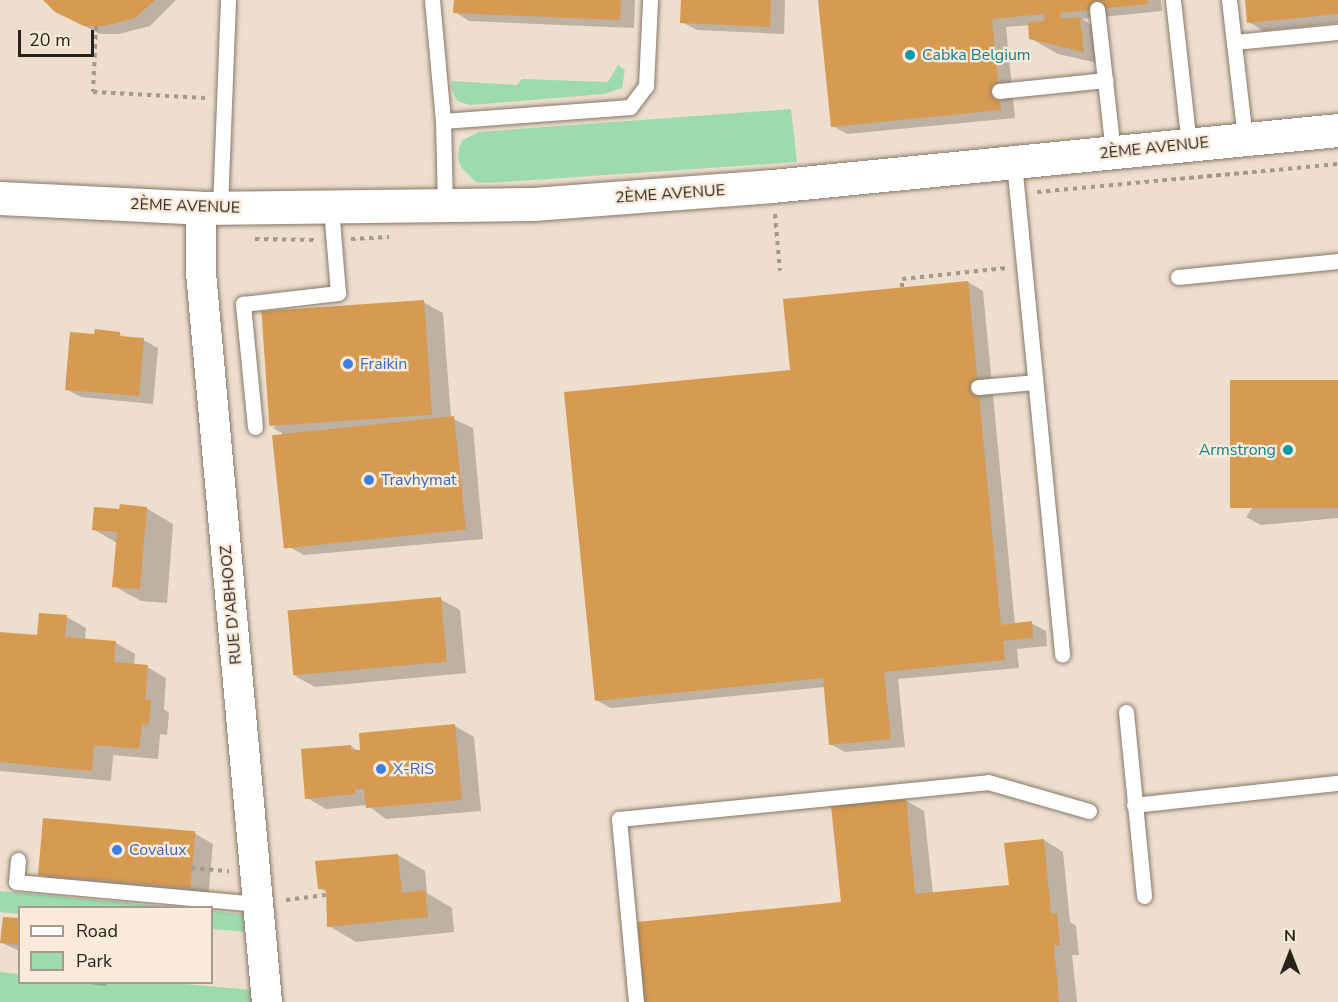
<!DOCTYPE html>
<html>
<head>
<meta charset="utf-8">
<style>
  body { margin:0 }
  #map { position:relative; width:1338px; height:1002px; overflow:hidden; background:#eddecd; font-family:"Nunito Sans",sans-serif }
  div>[style] { position:absolute }
  .green>* { inset:0; background:#9ddbae }
  .shadow>* { inset:0; background:#0003 }
  .building>* { inset:0; background:#d79a51; transform-origin:0 0 }
  .path>* { height:4px; margin-top:-2px; transform-origin:0; background:repeating-linear-gradient(90deg,#a5998c 0 4.5px,transparent 0 9px) }
  .roads { filter:drop-shadow(0 0 2px #867869) drop-shadow(0 0 2px #867869) }
  .lane>* { height:15px; margin:-7.5px; padding:0 7.5px; transform-origin:7.5px; border-radius:7.5px; background:#fff }
  .street>* { height:30px; margin:-15px; padding:0 15px; transform-origin:15px; border-radius:15px; background:#fff }
  .secondary>* { height:33px; margin:-16.5px; padding:0 16.5px; transform-origin:16.5px; border-radius:16.5px; background:#fff }
  .dots>* { width:16px; height:16px; translate:-50% -50%; box-sizing:border-box; border:3px solid #fbebda; border-radius:50% }
  span { translate:-50% -50%; white-space:nowrap; text-align:center; line-height:1.15; -webkit-text-stroke:4.5px #fbebda; paint-order:stroke }
  .culture-label { font-size:16px; color:#0d838f }
  .left { translate:0 -50%; text-align:left }
  .right { translate:-100% -50%; text-align:right }
  .street-label { font-size:16px; color:#29231d }
  .shop-label { font-size:16px; color:#366cbe }
  .legend { position:absolute; left:18px; top:906px; width:195px; height:78px; box-sizing:border-box; background:#fbebda; border:2px solid #a79b8e; margin:0; padding:8px 10px; list-style:none; font-size:18px; color:#29231d }
  .legend li { display:flex; align-items:center; gap:12px; height:30px }
  .legend b { width:30px; border:2px solid #a79b8e }
  .north { position:absolute; left:1260px; top:924px; width:60px; height:60px; -webkit-text-stroke:4px #fbebda; paint-order:stroke; rotate:0deg; font-size:16px; font-weight:700; line-height:24px; text-align:center; color:#29231d }
  .north::after { content:''; display:block; margin:auto; width:21px; height:27px; background:#29231d; clip-path:polygon(50% 0,100% 100%,50% 72%,0 100%) }
  .scale { position:absolute; left:18px; top:30px; width:76px; height:27px; box-sizing:border-box; border:3px solid #29231d; border-top:0; padding-left:8px; font-size:18px; line-height:21px; white-space:nowrap; color:#29231d; -webkit-text-stroke:4px #fbebda; paint-order:stroke }
</style>
</head>
<body>
<div id="map">
  <div class="green">
    <div style="clip-path:polygon(618px 65px,625px 70px,622px 88px,604px 94px,470px 105px,457px 101px,451px 87px,452px 81px,517px 85px,522px 79px,608px 82px)"></div>
    <div style="clip-path:polygon(791px 109px,797px 162px,489px 183px,476px 182px,461px 167px,458px 158px,459px 148px,463px 140px,479px 132px)"></div>
    <div style="clip-path:polygon(0 891px,173px 907px,20px 908px,19px 914px,0 912px)"></div>
    <div style="clip-path:polygon(212px 911px,246px 915px,248px 932px,212px 929px)"></div>
    <div style="clip-path:polygon(0 972px,19px 974px,20px 982px,162px 982px,253px 990px,254px 1002px,0 1002px)"></div>
  </div>
  <div class="shadow">
    <div style="clip-path:polygon(45px 0,176px 0,150px 26px,119px 34px,100px 34px,71px 19px)"></div>
    <div style="clip-path:polygon(455px 0,635px 0,634px 28px,469px 21px,455px 12px)"></div>
    <div style="clip-path:polygon(683px 0,785px 0,784px 34px,697px 30px,682px 22px)"></div>
    <div style="clip-path:polygon(820px 0,1161px 0,1162px 11px,1082px 19px,1107px 34px,1111px 66px,1058px 54px,1030px 38px,1030px 25px,1006px 27px,1015px 118px,847px 134px,833px 126px)"></div>
    <div style="clip-path:polygon(1246px 0,1338px 0,1338px 23px,1263px 31px,1249px 22px)"></div>
    <div style="clip-path:polygon(968px 282px,983px 291px,1015px 625px,1031px 623px,1046px 631px,1047px 646px,1017px 649px,1019px 668px,898px 679px,905px 747px,845px 752px,830px 744px,825px 687px,611px 708px,596px 700px,792px 372px)"></div>
    <div style="clip-path:polygon(423px 302px,443px 313px,451px 418px,473px 428px,483px 539px,304px 555px,284px 544px,282px 433px,273px 428px)"></div>
    <div style="clip-path:polygon(121px 334px,124px 338px,143px 340px,158px 348px,153px 404px,81px 397px,66px 389px,121px 344px)"></div>
    <div style="clip-path:polygon(1338px 381px,1338px 518px,1261px 525px,1246px 517px)"></div>
    <div style="clip-path:polygon(146px 508px,173px 524px,167px 603px,141px 601px,114px 586px,117px 543px,93px 529px,121px 511px)"></div>
    <div style="clip-path:polygon(440px 599px,460px 610px,466px 673px,315px 687px,295px 676px)"></div>
    <div style="clip-path:polygon(40px 614px,67px 617px,86px 628px,85px 640px,116px 643px,135px 654px,134px 666px,147px 667px,166px 678px,164px 709px,169px 713px,167px 735px,160px 734px,158px 759px,113px 755px,111px 781px,0 771px,0 634px,38px 637px)"></div>
    <div style="clip-path:polygon(455px 726px,474px 737px,481px 811px,386px 819px,367px 805px,326px 809px,307px 798px,350px 746px,359px 751px)"></div>
    <div style="clip-path:polygon(905px 800px,924px 811px,933px 894px,1010px 886px,1044px 840px,1063px 852px,1070px 922px,1076px 926px,1079px 955px,1072px 955px,1077px 1002px,646px 1002px,842px 903px)"></div>
    <div style="clip-path:polygon(194px 833px,213px 844px,208px 899px,59px 886px,39px 874px)"></div>
    <div style="clip-path:polygon(398px 855px,425px 871px,427px 893px,452px 908px,454px 932px,356px 942px,329px 926px,328px 893px,319px 888px)"></div>
    <div style="clip-path:polygon(20px 920px,20px 951px,2px 943px)"></div>
    <div style="clip-path:polygon(72px 982px,106px 982px,106px 986px)"></div>
  </div>
  <div class="building">
    <div style="clip-path:polygon(43px 0,155px 0,135px 18px,104px 26px,84px 26px,55px 12px)"></div>
    <div style="clip-path:polygon(454px 0,621px 0,620px 20px,453px 13px)"></div>
    <div style="clip-path:polygon(681px 0,771px 0,770px 27px,680px 23px)"></div>
    <div style="clip-path:polygon(818px 0,1148px 0,1148px 4px,1060px 13px,1061px 19px,1080px 17px,1084px 52px,1029px 39px,1028px 22px,1044px 21px,1043px 14px,992px 19px,1001px 110px,831px 127px)"></div>
    <div style="clip-path:polygon(1245px 0,1338px 0,1338px 14px,1247px 23px)"></div>
    <div style="clip-path:polygon(968px 281px,1001px 625px,1032px 621px,1033px 638px,1003px 641px,1005px 660px,884px 672px,891px 739px,829px 745px,823px 678px,595px 701px,564px 392px,790px 370px,783px 299px)"></div>
    <div style="left:424px;top:300px;width:115px;height:163px;rotate:86deg"></div>
    <div style="clip-path:polygon(95px 329px,120px 332px,120px 336px,144px 338px,139px 396px,65px 390px,70px 332px,94px 334px)"></div>
    <div style="left:1338px;top:380px;width:128px;height:108px;rotate:90deg"></div>
    <div style="left:454px;top:416px;width:114px;height:183px;rotate:84deg"></div>
    <div style="clip-path:polygon(120px 504px,147px 507px,140px 589px,112px 587px,117px 532px,92px 530px,94px 507px,119px 509px)"></div>
    <div style="left:441px;top:597px;width:65px;height:154px;rotate:85deg"></div>
    <div style="clip-path:polygon(39px 613px,67px 615px,65px 637px,116px 641px,114px 662px,148px 665px,145px 700px,151px 700px,149px 725px,142px 724px,139px 749px,94px 745px,92px 771px,0 762px,0 632px,37px 635px)"></div>
    <div style="clip-path:polygon(455px 724px,462px 800px,366px 808px,364px 789px,355px 789px,355px 794px,305px 799px,301px 749px,351px 745px,351px 750px,360px 750px,359px 733px)"></div>
    <div style="clip-path:polygon(906px 799px,915px 894px,1009px 885px,1004px 843px,1044px 839px,1051px 914px,1057px 913px,1060px 945px,1054px 945px,1059px 1002px,644px 1002px,637px 922px,841px 902px,831px 806px)"></div>
    <div style="left:43px;top:818px;width:153px;height:57px;rotate:5deg"></div>
    <div style="clip-path:polygon(398px 854px,402px 893px,425px 890px,428px 917px,327px 927px,326px 889px,318px 889px,315px 861px)"></div>
    <div style="clip-path:polygon(3px 917px,20px 918px,20px 945px,0 943px)"></div>
  </div>
  <div class="path">
    <div style="left:96px;top:26px;width:66px;rotate:92.6deg"></div>
    <div style="left:93px;top:92px;width:113px;rotate:3deg"></div>
    <div style="left:1037px;top:192px;width:302px;rotate:-5.3deg"></div>
    <div style="left:775px;top:214px;width:57px;rotate:85deg"></div>
    <div style="left:255px;top:239px;width:59px;rotate:1deg"></div>
    <div style="left:351px;top:239px;width:38px;rotate:-3deg"></div>
    <div style="left:902px;top:287px;width:8px;rotate:-90deg"></div>
    <div style="left:902px;top:279px;width:105px;rotate:-6deg"></div>
    <div style="left:191px;top:868px;width:38px;rotate:5deg"></div>
    <div style="left:286px;top:900px;width:40px;rotate:-7.1deg"></div>
  </div>
  <div class="roads">
    <div class="lane">
      <div style="left:432px;top:0;width:121px;rotate:84.8deg"></div>
      <div style="left:1173px;top:0;width:145px;rotate:83.7deg"></div>
      <div style="left:1229px;top:0;width:140px;rotate:83.4deg"></div>
      <div style="left:1097px;top:9px;width:144px;rotate:83.6deg"></div>
      <div style="left:1234px;top:42px;width:104px;rotate:-5.5deg"></div>
      <div style="left:999px;top:91px;width:107px;rotate:-5.9deg"></div>
      <div style="left:1014px;top:163px;width:494px;rotate:84.4deg"></div>
      <div style="left:445px;top:207px;width:86px;rotate:-91.3deg"></div>
      <div style="left:443px;top:121px;width:188px;rotate:-4.3deg"></div>
      <div style="left:630px;top:107px;width:26px;rotate:-53deg"></div>
      <div style="left:646px;top:86px;width:86px;rotate:-87.3deg"></div>
      <div style="left:220px;top:208px;width:208px;rotate:-87.8deg"></div>
      <div style="left:1178px;top:277px;width:161px;rotate:-5.7deg"></div>
      <div style="left:978px;top:387px;width:57px;rotate:-5deg"></div>
      <div style="left:255px;top:427px;width:124px;rotate:-95.6deg"></div>
      <div style="left:243px;top:304px;width:96px;rotate:-6.6deg"></div>
      <div style="left:338px;top:293px;width:85px;rotate:-94.7deg"></div>
      <div style="left:1126px;top:712px;width:185px;rotate:84.4deg"></div>
      <div style="left:1134px;top:805px;width:205px;rotate:-6.2deg"></div>
      <div style="left:18px;top:860px;width:22px;rotate:95deg"></div>
      <div style="left:16px;top:882px;width:243px;rotate:5.2deg"></div>
      <div style="left:636px;top:1002px;width:184px;rotate:-95.3deg"></div>
      <div style="left:619px;top:819px;width:371px;rotate:-5.7deg"></div>
      <div style="left:988px;top:782px;width:105px;rotate:16deg"></div>
    </div>
    <div class="street">
      <div style="left:201px;top:208px;width:65px;rotate:90deg"></div>
      <div style="left:201px;top:273px;width:732px;rotate:84.83deg"></div>
    </div>
    <div class="secondary">
      <div style="left:0;top:198px;width:201px;rotate:2.8deg"></div>
      <div style="left:201px;top:208px;width:332px;rotate:-0.7deg"></div>
      <div style="left:533px;top:204px;width:240px;rotate:-4.3deg"></div>
      <div style="left:772px;top:186px;width:569px;rotate:-5.65deg"></div>
    </div>
  </div>
  <div class="dots">
    <div style="left:910px;top:55px;background:#0f9aa8"></div>
    <div style="left:348px;top:364px;background:#3f7fe0"></div>
    <div style="left:1288px;top:450px;background:#0f9aa8"></div>
    <div style="left:369px;top:480px;background:#3f7fe0"></div>
    <div style="left:381px;top:769px;background:#3f7fe0"></div>
    <div style="left:117px;top:850px;background:#3f7fe0"></div>
  </div>
  <div class="culture-label">
    <span class="left" style="left:922px;top:55px">Cabka Belgium</span>
    <span class="right" style="left:1276px;top:450px">Armstrong</span>
  </div>
  <div class="street-label">
    <span style="left:1154px;top:148px;rotate:-6deg">2ÈME AVENUE</span>
    <span style="left:670px;top:194px;rotate:-4deg">2ÈME AVENUE</span>
    <span style="left:185px;top:206px;rotate:2deg">2ÈME AVENUE</span>
    <span style="left:231px;top:605px;rotate:-95deg">RUE D'ABHOOZ</span>
  </div>
  <div class="shop-label">
    <span class="left" style="left:360px;top:364px">Fraikin</span>
    <span class="left" style="left:381px;top:480px">Travhymat</span>
    <span class="left" style="left:393px;top:769px">X-RiS</span>
    <span class="left" style="left:129px;top:850px">Covalux</span>
  </div>
  <ul class="legend">
  <li><b style="height:8px;background:#fff"></b>Road</li>
  <li><b style="height:16px;background:#9ddbae"></b>Park</li>
  </ul>
  <div class="north">N</div>
  <div class="scale">20 m</div>
</div>
</body>
</html>
